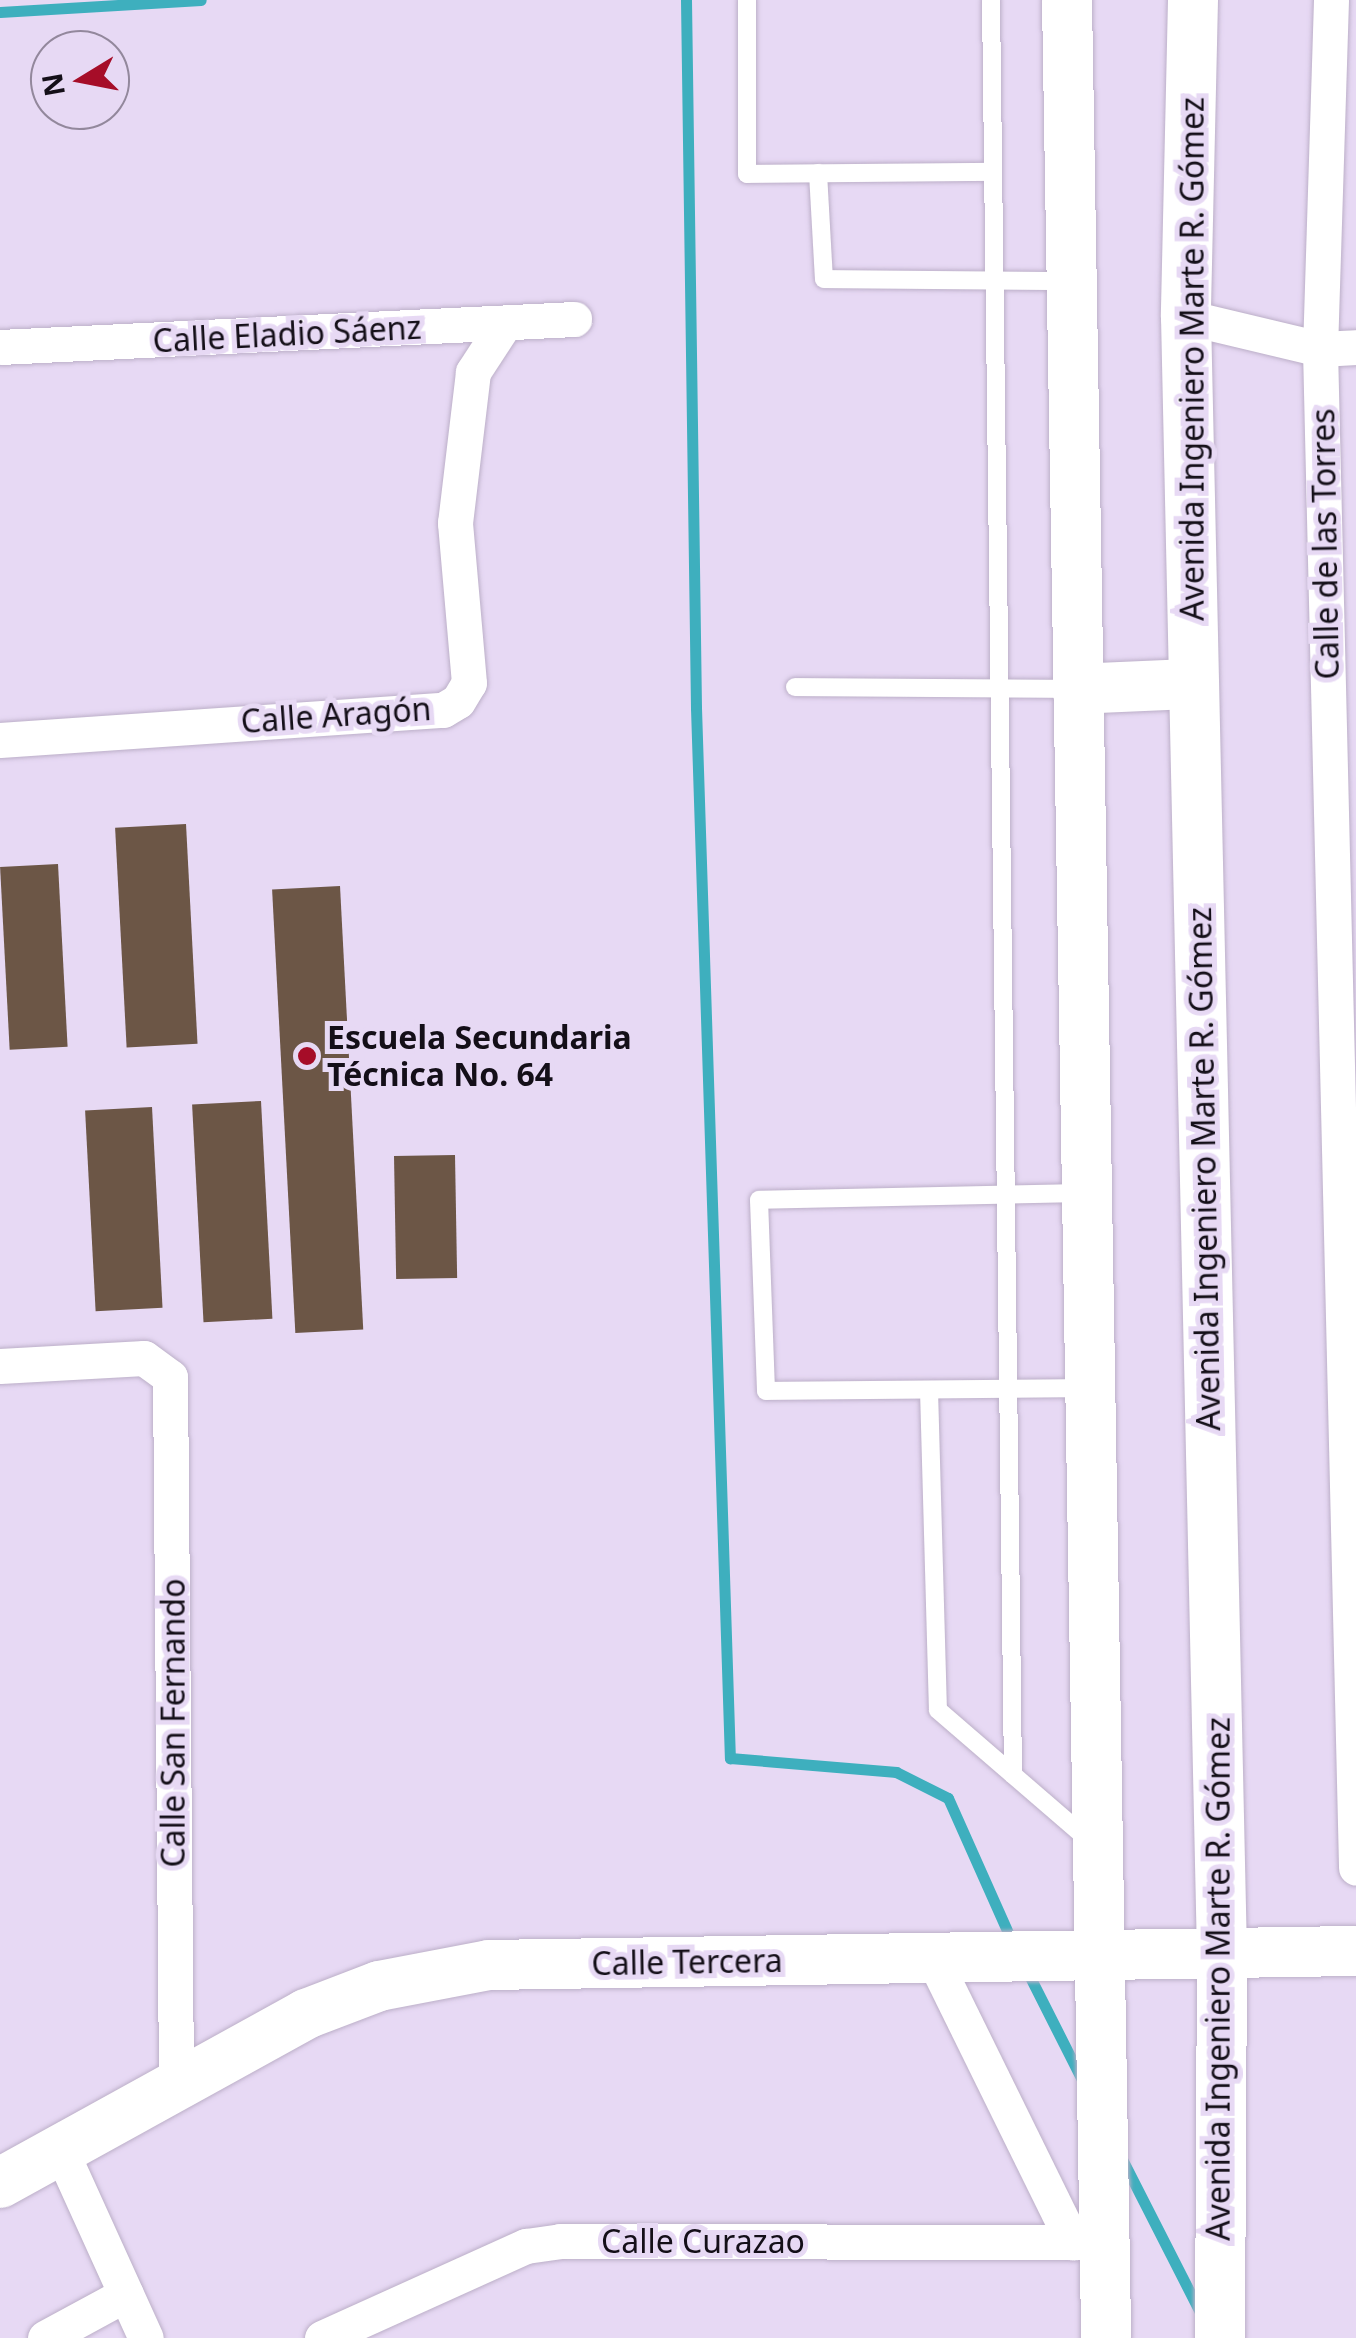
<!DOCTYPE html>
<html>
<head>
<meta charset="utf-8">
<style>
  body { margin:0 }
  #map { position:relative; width:1356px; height:2338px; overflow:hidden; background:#e7d9f4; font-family:"Noto Sans",sans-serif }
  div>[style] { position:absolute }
  .stream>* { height:11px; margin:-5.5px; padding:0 5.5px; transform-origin:5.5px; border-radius:5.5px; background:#3eafbe }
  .building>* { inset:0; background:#6c5646; transform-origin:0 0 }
  .roads { filter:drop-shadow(0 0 2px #bcafc8) drop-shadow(0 0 2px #bcafc8) }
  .lane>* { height:18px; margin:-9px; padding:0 9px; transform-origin:9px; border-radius:9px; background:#fff }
  .street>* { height:35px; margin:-17.5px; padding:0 17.5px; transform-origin:17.5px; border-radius:17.5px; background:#fff }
  .secondary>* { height:50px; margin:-25px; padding:0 25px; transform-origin:25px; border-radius:25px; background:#fff }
  .dots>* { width:28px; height:28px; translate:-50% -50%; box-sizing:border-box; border:5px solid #e7d9f4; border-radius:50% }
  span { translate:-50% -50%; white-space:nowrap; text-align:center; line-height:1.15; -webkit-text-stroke:10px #e7d9f4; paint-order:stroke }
  .street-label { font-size:32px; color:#140f18 }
  .poi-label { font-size:32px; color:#140f18; font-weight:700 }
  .left { translate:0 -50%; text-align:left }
  .north { position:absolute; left:30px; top:30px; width:100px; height:100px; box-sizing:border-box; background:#e7d9f4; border:2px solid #93889c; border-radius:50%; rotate:260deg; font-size:28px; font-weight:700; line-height:40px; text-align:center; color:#140f18 }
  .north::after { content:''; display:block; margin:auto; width:35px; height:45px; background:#a60d28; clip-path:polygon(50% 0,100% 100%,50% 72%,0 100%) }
</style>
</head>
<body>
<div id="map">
  <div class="stream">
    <div style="left:686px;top:0;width:708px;rotate:89.19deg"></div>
    <div style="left:696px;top:708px;width:1051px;rotate:88.15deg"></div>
    <div style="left:730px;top:1758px;width:167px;rotate:4.8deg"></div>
    <div style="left:896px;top:1772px;width:58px;rotate:26.6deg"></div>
    <div style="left:948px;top:1798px;width:158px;rotate:66deg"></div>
    <div style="left:0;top:12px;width:201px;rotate:-3.4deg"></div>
    <div style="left:1025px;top:1967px;width:127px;rotate:63.2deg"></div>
    <div style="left:1122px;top:2159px;width:172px;rotate:63deg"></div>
  </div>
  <div class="building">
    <div style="left:186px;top:824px;width:220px;height:71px;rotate:87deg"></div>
    <div style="left:58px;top:864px;width:183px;height:58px;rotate:87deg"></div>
    <div style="left:340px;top:886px;width:444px;height:68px;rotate:87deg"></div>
    <div style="left:261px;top:1101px;width:218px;height:69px;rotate:87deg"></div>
    <div style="left:152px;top:1107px;width:201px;height:67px;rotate:87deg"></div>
    <div style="left:455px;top:1155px;width:123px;height:61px;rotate:89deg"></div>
  </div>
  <div class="roads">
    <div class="lane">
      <div style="left:747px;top:0;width:174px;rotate:90deg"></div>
      <div style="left:747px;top:174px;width:245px;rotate:-0.5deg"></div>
      <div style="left:991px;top:0;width:1775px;rotate:89.29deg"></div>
      <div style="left:818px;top:173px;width:106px;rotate:86.8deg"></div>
      <div style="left:824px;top:279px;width:246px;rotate:0.5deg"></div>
      <div style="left:795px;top:687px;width:280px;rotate:0.4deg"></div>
      <div style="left:1084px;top:1193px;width:325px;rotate:178.8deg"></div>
      <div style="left:759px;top:1200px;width:191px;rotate:87.9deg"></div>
      <div style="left:766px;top:1391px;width:321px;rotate:-0.5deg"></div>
      <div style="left:929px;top:1390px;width:320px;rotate:88.4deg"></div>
      <div style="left:938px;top:1710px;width:201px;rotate:40.8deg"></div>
    </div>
    <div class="street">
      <div style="left:1331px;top:0;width:349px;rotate:91.8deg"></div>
      <div style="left:1320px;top:349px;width:1519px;rotate:88.64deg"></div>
      <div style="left:1186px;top:317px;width:138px;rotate:13.4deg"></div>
      <div style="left:1320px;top:349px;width:36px;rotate:-3deg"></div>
      <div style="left:0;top:347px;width:575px;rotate:-2.79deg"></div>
      <div style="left:0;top:740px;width:444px;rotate:-3.9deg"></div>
      <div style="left:443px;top:710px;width:17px;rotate:-31deg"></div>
      <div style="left:458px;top:701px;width:21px;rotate:-59deg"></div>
      <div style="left:469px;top:683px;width:161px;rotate:-95deg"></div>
      <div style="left:455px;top:523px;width:152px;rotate:-83.2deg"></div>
      <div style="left:473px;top:372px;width:59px;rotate:-56.9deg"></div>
      <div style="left:0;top:1366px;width:144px;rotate:-3.2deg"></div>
      <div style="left:144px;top:1358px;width:32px;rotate:36deg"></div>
      <div style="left:170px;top:1377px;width:707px;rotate:89.51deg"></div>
      <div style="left:933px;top:1958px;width:317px;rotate:63.8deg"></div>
      <div style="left:61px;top:2151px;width:205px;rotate:65.6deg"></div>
      <div style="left:45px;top:2338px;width:92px;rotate:-28.5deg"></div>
      <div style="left:322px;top:2338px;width:224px;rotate:-24.3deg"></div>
      <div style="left:526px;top:2246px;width:34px;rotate:-8deg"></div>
      <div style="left:560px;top:2241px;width:544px;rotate:0.11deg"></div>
    </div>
    <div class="secondary">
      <div style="left:1067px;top:0;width:2338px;rotate:89.04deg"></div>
      <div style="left:1193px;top:0;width:317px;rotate:91.3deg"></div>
      <div style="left:1186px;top:317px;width:1637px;rotate:88.74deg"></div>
      <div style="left:1222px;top:1954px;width:384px;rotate:90.3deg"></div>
      <div style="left:1077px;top:689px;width:116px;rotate:-2.5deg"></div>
      <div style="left:0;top:2183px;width:350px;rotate:-28.9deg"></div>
      <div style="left:306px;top:2014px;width:78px;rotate:-21deg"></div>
      <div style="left:379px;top:1986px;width:112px;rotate:-10.8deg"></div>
      <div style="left:489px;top:1965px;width:867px;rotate:-0.93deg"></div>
    </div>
  </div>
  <div class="dots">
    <div style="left:307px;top:1056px;background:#a60d28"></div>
  </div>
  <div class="street-label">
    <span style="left:287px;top:334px;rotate:-3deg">Calle Eladio Sáenz</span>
    <span style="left:1192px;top:359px;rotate:-90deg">Avenida Ingeniero Marte R. Gómez</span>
    <span style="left:1325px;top:544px;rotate:-91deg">Calle de las Torres</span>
    <span style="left:336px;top:715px;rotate:-4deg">Calle Aragón</span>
    <span style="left:1204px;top:1169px;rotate:-91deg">Avenida Ingeniero Marte R. Gómez</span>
    <span style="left:173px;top:1723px;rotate:-90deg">Calle San Fernando</span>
    <span style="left:687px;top:1962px;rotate:-1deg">Calle Tercera</span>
    <span style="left:1218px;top:1979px;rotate:-90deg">Avenida Ingeniero Marte R. Gómez</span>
    <span style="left:703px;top:2241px">Calle Curazao</span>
  </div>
  <div class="poi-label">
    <span class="left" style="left:327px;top:1056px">Escuela Secundaria<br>Técnica No. 64</span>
  </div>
  <div class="north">N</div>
</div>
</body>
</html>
